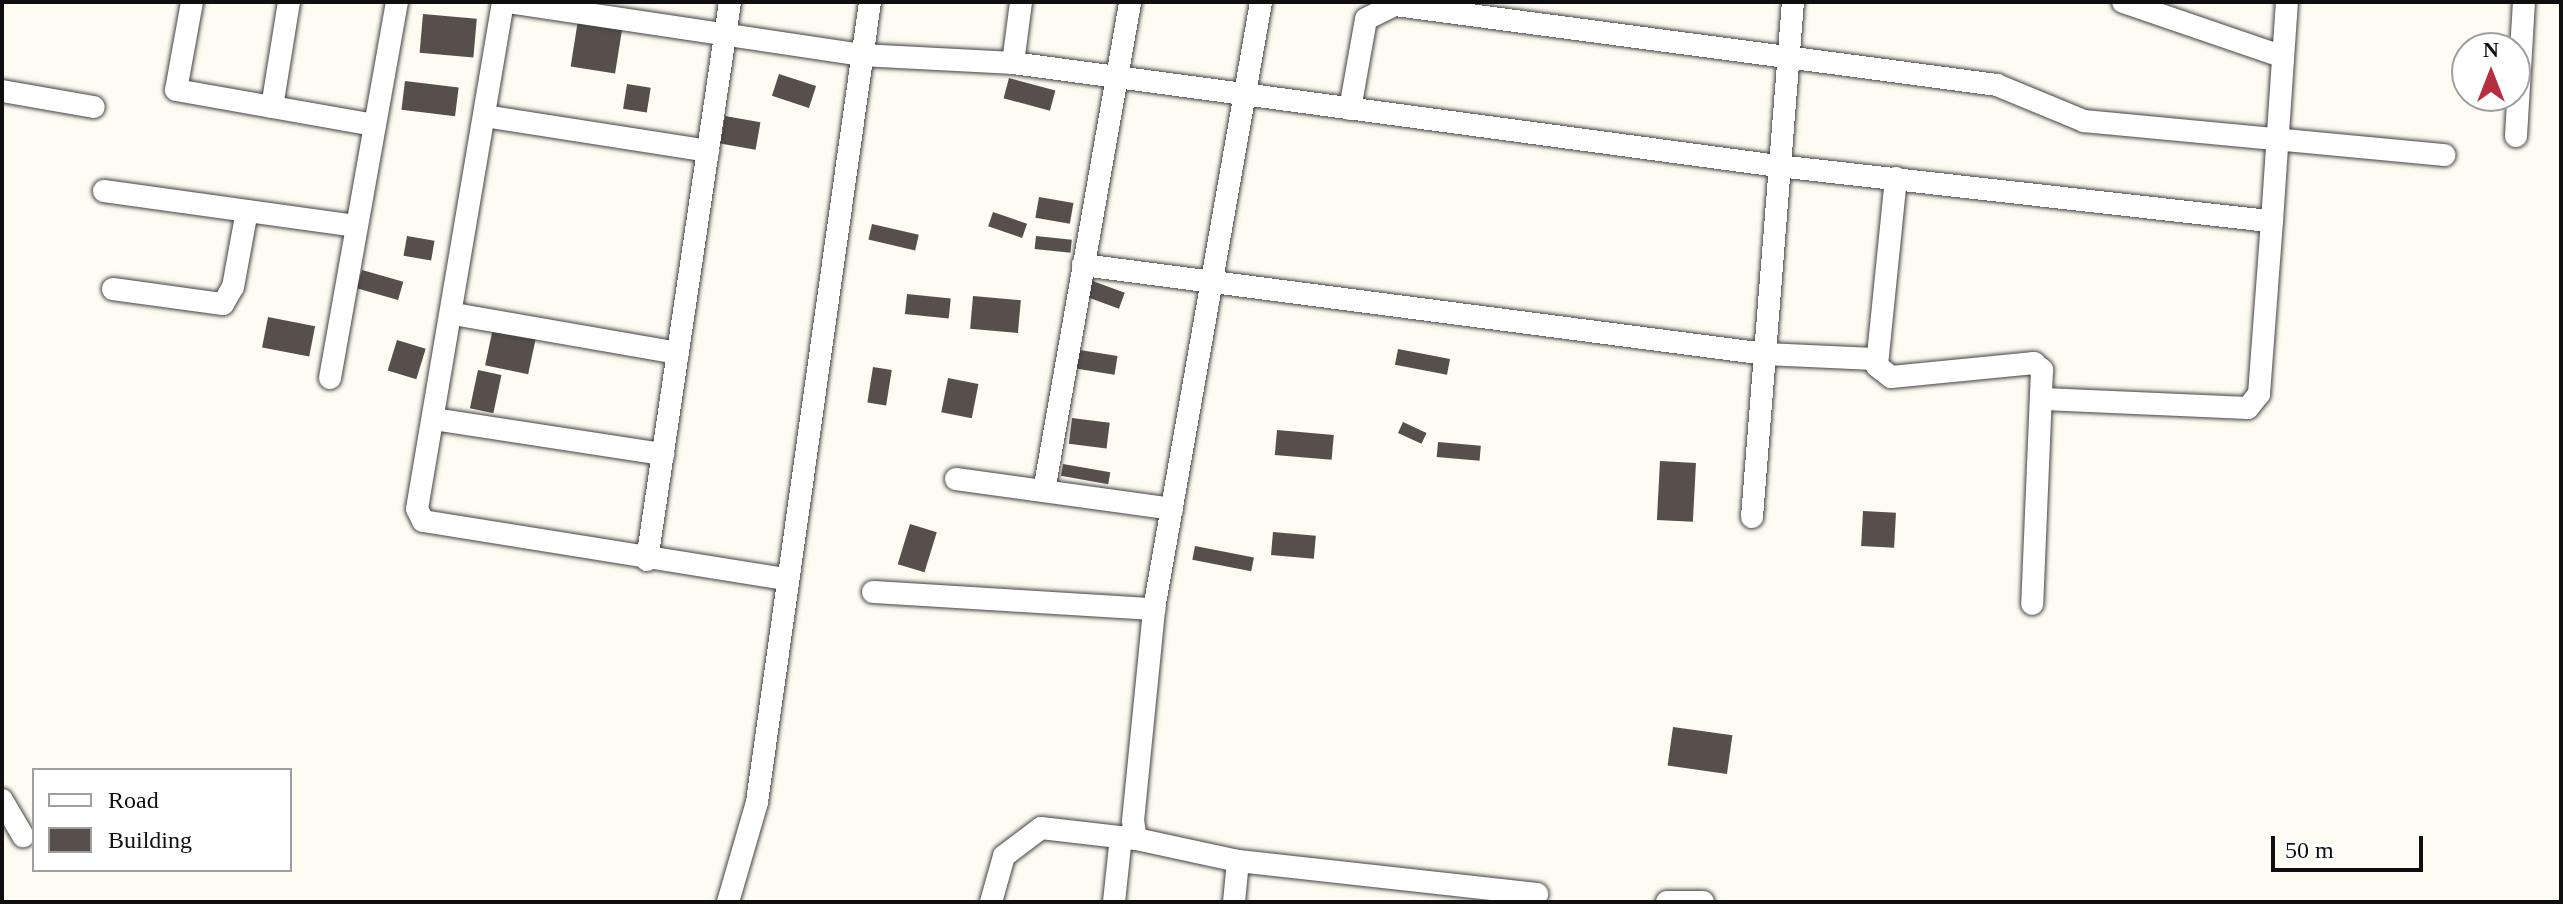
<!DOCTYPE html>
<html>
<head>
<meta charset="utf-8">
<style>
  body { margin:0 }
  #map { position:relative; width:2563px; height:904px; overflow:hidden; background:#fefbf2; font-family:"Times New Roman",serif }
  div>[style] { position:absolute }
  .building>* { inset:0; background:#574f4c; transform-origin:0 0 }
  .roads { filter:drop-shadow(0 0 2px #424242) drop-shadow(0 0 2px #424242) }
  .minor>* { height:22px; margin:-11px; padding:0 11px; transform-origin:11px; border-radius:11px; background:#fff }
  span { translate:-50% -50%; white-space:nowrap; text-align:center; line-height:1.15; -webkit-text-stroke:8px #fff; paint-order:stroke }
  .frame { position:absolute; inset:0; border:4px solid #0f0f0f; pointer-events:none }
  .legend { position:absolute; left:32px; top:768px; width:260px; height:104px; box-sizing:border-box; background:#fff; border:2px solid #9f9f9f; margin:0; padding:10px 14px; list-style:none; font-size:24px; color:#0f0f0f }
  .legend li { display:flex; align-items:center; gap:16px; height:40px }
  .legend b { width:40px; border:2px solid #9f9f9f }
  .north { position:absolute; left:2451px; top:32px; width:80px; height:80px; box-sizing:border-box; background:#fff; border:2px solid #9f9f9f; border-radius:50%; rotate:0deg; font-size:22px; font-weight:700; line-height:32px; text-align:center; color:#0f0f0f }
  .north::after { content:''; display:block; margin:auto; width:28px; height:36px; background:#b82e41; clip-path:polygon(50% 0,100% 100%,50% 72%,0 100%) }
  .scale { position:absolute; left:2271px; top:836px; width:152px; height:36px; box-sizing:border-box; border:4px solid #0f0f0f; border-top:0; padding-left:10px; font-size:24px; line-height:28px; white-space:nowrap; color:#0f0f0f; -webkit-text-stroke:6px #fff; paint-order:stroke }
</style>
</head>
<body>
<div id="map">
  <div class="building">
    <div style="left:423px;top:14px;width:54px;height:39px;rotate:5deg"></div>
    <div style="left:578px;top:20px;width:45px;height:47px;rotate:9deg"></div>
    <div style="left:779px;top:74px;width:39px;height:23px;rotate:18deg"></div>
    <div style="left:1009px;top:78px;width:48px;height:21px;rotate:15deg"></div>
    <div style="left:405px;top:81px;width:54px;height:29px;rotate:7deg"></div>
    <div style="left:627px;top:84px;width:24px;height:25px;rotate:9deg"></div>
    <div style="left:725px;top:116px;width:36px;height:28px;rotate:10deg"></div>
    <div style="left:1039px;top:197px;width:35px;height:21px;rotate:10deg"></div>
    <div style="left:993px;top:212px;width:36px;height:15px;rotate:19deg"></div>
    <div style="left:872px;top:224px;width:48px;height:16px;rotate:13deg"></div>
    <div style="left:407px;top:236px;width:28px;height:20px;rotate:10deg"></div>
    <div style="left:1036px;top:236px;width:36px;height:13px;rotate:6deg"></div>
    <div style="left:362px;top:270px;width:43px;height:19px;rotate:16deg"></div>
    <div style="left:1090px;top:280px;width:37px;height:17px;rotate:20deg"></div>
    <div style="left:907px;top:294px;width:44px;height:20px;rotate:6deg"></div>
    <div style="left:973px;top:296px;width:48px;height:33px;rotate:5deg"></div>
    <div style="left:268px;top:317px;width:48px;height:31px;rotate:11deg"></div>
    <div style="left:493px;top:328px;width:44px;height:38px;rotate:12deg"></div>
    <div style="left:397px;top:340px;width:30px;height:32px;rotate:17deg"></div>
    <div style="left:1398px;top:349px;width:53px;height:16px;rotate:11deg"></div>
    <div style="left:1080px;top:350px;width:38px;height:19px;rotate:9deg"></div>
    <div style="left:873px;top:367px;width:19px;height:36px;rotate:9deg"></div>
    <div style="left:478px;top:370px;width:24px;height:39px;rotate:12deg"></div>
    <div style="left:948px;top:378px;width:31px;height:35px;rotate:11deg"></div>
    <div style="left:1072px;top:418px;width:38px;height:26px;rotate:7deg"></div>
    <div style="left:1403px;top:422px;width:26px;height:12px;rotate:25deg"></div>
    <div style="left:1277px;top:430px;width:57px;height:25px;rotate:5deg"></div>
    <div style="left:1438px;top:442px;width:43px;height:15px;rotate:5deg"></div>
    <div style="left:1660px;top:461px;width:36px;height:59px;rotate:3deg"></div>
    <div style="left:1063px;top:464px;width:48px;height:12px;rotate:10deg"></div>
    <div style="left:1863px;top:511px;width:33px;height:35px;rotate:3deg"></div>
    <div style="left:910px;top:524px;width:28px;height:42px;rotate:17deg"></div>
    <div style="left:1273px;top:532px;width:43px;height:23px;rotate:5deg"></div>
    <div style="left:1195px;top:546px;width:60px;height:14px;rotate:11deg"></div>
    <div style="left:1673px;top:727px;width:60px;height:39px;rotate:8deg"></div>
  </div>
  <div class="roads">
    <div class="minor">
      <div style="left:192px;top:2px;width:89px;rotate:100.3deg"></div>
      <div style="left:176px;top:90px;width:202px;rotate:10deg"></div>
      <div style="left:503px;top:2px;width:514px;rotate:99.63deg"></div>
      <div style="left:417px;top:509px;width:13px;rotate:63deg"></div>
      <div style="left:423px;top:521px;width:369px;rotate:9.1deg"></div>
      <div style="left:508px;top:2px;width:358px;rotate:8.5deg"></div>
      <div style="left:862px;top:55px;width:151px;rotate:3deg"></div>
      <div style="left:1013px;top:63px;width:772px;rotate:7.67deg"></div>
      <div style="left:1778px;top:166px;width:497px;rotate:6.4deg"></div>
      <div style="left:2272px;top:221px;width:220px;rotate:-86.1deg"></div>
      <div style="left:2123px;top:2px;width:167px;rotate:18.9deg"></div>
      <div style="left:1013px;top:63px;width:62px;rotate:-82.5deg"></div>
      <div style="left:2px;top:91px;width:93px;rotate:9.9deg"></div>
      <div style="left:272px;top:107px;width:106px;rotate:-80.8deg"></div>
      <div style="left:1350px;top:109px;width:91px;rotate:-79.9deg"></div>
      <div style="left:1366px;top:19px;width:32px;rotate:-26deg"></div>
      <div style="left:1395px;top:5px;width:607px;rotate:7.57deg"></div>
      <div style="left:1997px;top:85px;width:94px;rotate:22.5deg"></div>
      <div style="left:2084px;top:121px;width:362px;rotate:5.4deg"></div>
      <div style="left:485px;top:116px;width:226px;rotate:8.9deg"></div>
      <div style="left:2516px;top:136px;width:134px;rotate:-86.6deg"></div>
      <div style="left:1896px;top:178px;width:189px;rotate:95.8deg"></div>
      <div style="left:1877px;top:366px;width:18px;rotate:38deg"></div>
      <div style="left:1891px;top:377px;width:144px;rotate:-5.6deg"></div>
      <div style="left:2034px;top:363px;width:11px;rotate:41deg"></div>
      <div style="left:2042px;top:370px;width:234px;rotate:92.4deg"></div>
      <div style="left:104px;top:191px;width:255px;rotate:7.9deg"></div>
      <div style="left:1083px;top:265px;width:688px;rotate:7.43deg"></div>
      <div style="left:1765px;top:354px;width:109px;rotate:2.6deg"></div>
      <div style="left:113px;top:289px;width:111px;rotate:7.8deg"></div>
      <div style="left:223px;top:304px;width:20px;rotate:-60deg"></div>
      <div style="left:233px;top:287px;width:77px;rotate:-79.6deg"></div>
      <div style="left:454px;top:314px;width:227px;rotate:9.9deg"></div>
      <div style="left:330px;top:378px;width:382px;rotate:-79.9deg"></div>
      <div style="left:2044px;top:399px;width:204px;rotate:2.5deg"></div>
      <div style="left:2248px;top:408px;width:18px;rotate:-52deg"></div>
      <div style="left:2259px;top:394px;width:173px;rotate:-85.7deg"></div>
      <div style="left:434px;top:419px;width:232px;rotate:8.7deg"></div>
      <div style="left:956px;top:479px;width:218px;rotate:7.9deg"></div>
      <div style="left:1044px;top:491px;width:497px;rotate:-80deg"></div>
      <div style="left:1752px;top:517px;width:517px;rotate:-85.45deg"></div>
      <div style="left:647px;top:560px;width:564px;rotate:-81.54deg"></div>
      <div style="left:873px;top:592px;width:282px;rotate:3.5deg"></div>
      <div style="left:2px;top:800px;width:42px;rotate:59.7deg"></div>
      <div style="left:1238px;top:861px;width:301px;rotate:6.3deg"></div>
      <div style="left:728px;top:902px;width:104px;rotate:-73.8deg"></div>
      <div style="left:757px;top:802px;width:808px;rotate:-81.96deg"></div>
      <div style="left:991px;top:902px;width:48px;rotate:-74.2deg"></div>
      <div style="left:1004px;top:856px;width:46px;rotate:-37.1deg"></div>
      <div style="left:1041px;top:828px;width:96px;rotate:6.6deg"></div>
      <div style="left:1114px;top:902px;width:65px;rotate:-83.9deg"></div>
      <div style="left:1234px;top:902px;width:41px;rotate:-84.4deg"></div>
      <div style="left:1238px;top:861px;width:104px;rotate:-167.8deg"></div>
      <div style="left:1136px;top:839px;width:18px;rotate:-99deg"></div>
      <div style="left:1133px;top:821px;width:213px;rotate:-84.3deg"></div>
      <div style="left:1154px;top:609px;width:616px;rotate:-80deg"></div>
      <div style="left:1667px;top:902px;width:36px"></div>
    </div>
  </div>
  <div class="frame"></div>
  <ul class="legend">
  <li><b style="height:10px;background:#fff"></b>Road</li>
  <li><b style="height:22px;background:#574f4c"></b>Building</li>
  </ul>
  <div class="north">N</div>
  <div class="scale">50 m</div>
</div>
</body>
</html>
